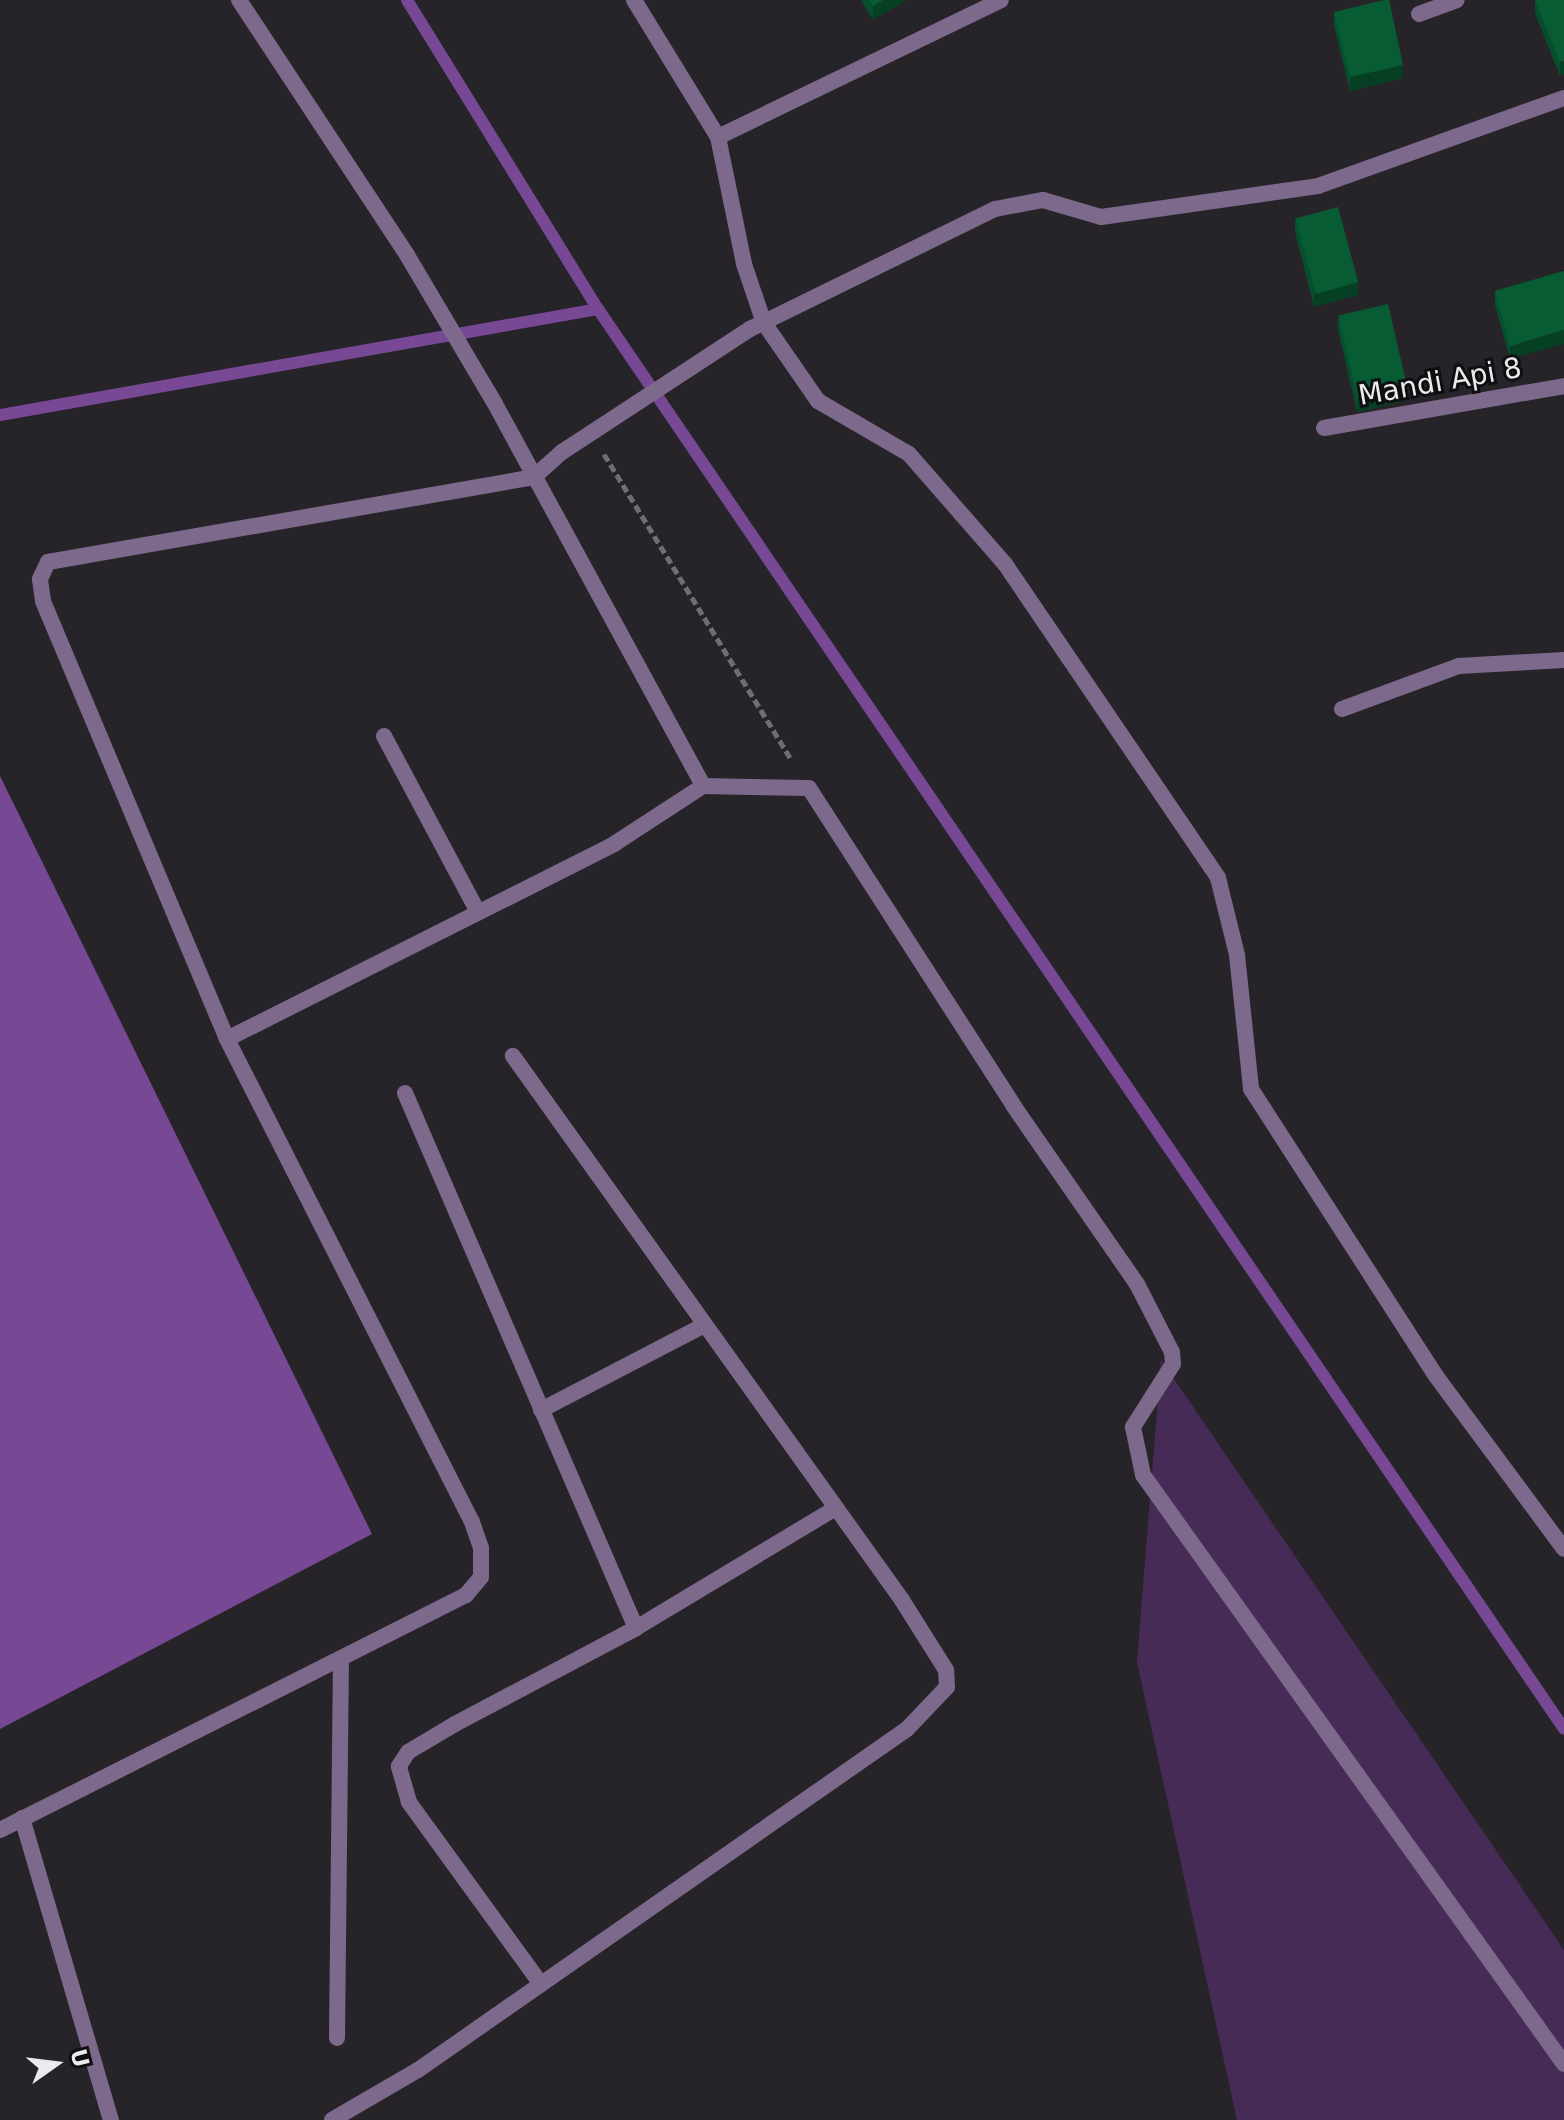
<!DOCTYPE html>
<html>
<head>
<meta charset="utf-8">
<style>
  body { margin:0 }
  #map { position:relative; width:1564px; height:2120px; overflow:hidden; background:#272429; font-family:"DejaVu Sans",sans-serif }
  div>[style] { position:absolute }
  .green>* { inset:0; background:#462b57 }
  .water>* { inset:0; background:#774995 }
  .stream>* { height:12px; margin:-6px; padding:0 6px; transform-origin:6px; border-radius:6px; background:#774995 }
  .path>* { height:5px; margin-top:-2.5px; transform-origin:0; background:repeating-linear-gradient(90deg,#706e72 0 8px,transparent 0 12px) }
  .street>* { height:16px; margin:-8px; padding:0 8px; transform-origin:8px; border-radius:8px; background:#7d698b }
  .wall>* { inset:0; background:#074f2c }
  .shaded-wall>* { inset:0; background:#064024; transform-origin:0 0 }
  .building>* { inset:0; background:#085c33; transform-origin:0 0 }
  span { translate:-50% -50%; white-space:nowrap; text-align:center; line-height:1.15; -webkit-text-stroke:6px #0f0e10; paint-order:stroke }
  .street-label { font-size:28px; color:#ebeaed }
  .north { position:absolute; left:16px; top:2024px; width:80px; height:80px; -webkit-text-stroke:6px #0f0e10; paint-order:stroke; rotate:76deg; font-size:22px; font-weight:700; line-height:32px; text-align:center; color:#ebeaed }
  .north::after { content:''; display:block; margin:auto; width:28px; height:36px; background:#ebeaed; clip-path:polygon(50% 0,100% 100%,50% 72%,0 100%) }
</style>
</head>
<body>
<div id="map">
  <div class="green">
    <div style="clip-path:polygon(1161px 1360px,1564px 1950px,1564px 2120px,1237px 2120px,1137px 1662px)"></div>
  </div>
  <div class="water">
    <div style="clip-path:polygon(0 776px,372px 1534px,0 1729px)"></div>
  </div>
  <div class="stream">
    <div style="left:407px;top:0;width:363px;rotate:58.3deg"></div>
    <div style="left:598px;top:309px;width:1717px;rotate:55.77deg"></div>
    <div style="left:0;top:415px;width:607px;rotate:-10.05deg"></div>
  </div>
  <div class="path">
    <div style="left:604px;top:454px;width:358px;rotate:58.5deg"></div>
  </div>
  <div class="street">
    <div style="left:239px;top:0;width:305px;rotate:56.6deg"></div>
    <div style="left:407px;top:255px;width:171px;rotate:59.4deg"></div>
    <div style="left:494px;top:402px;width:437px;rotate:61.4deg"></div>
    <div style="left:703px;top:786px;width:106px;rotate:1.1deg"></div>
    <div style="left:809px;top:788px;width:377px;rotate:57.2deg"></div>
    <div style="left:1013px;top:1105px;width:218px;rotate:55.3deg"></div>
    <div style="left:1137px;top:1284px;width:76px;rotate:62.8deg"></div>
    <div style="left:1172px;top:1352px;width:12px;rotate:85deg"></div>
    <div style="left:1173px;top:1364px;width:75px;rotate:122.4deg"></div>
    <div style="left:1133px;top:1427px;width:49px;rotate:78.2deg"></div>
    <div style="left:1143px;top:1475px;width:724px;rotate:54.44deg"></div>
    <div style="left:634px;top:0;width:161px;rotate:58.5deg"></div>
    <div style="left:718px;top:137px;width:130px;rotate:78.4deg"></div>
    <div style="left:744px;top:264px;width:62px;rotate:71.3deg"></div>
    <div style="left:764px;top:323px;width:95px;rotate:55.3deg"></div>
    <div style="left:818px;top:401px;width:105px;rotate:30.2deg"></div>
    <div style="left:909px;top:454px;width:146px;rotate:48.9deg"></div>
    <div style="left:1005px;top:564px;width:379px;rotate:55.8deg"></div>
    <div style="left:1218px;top:878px;width:79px;rotate:76.1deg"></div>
    <div style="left:1237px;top:955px;width:135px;rotate:84deg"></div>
    <div style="left:1251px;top:1089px;width:341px;rotate:57.2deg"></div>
    <div style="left:1436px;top:1376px;width:215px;rotate:53.5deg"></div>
    <div style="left:1419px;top:14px;width:40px;rotate:-20.2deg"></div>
    <div style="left:718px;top:137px;width:314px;rotate:-25.8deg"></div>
    <div style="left:1324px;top:428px;width:244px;rotate:-9.9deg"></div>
    <div style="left:1342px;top:709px;width:125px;rotate:-20.2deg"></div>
    <div style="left:1459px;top:666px;width:105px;rotate:-3.3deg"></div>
    <div style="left:384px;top:736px;width:200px;rotate:61.9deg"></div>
    <div style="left:227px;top:1039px;width:433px;rotate:-26.7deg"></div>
    <div style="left:614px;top:844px;width:106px;rotate:-33.1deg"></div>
    <div style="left:405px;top:1093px;width:583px;rotate:66.65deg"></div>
    <div style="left:541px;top:1410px;width:184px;rotate:-27.5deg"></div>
    <div style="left:22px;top:1818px;width:315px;rotate:73.6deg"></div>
    <div style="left:0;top:1830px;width:522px;rotate:-26.76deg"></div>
    <div style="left:466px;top:1595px;width:23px;rotate:-50deg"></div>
    <div style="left:481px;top:1577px;width:29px;rotate:-90deg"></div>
    <div style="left:481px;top:1548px;width:28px;rotate:-109deg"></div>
    <div style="left:472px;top:1522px;width:542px;rotate:-116.9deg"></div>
    <div style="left:227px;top:1039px;width:475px;rotate:-112.8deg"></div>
    <div style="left:43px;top:601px;width:22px;rotate:-98deg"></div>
    <div style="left:40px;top:579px;width:19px;rotate:-65deg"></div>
    <div style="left:48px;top:562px;width:493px;rotate:-9.9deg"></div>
    <div style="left:534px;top:477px;width:38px;rotate:-42deg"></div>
    <div style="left:562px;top:452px;width:225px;rotate:-33.2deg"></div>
    <div style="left:750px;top:329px;width:273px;rotate:-26.1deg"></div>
    <div style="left:995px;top:209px;width:49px;rotate:-10.6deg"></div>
    <div style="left:1043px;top:200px;width:60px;rotate:16.3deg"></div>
    <div style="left:1101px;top:217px;width:219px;rotate:-8.1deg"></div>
    <div style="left:1318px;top:186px;width:261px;rotate:-19.7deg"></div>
    <div style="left:541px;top:1984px;width:225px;rotate:-126deg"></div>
    <div style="left:409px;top:1802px;width:37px;rotate:-106deg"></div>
    <div style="left:399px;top:1766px;width:17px;rotate:-57deg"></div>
    <div style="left:408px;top:1752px;width:55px;rotate:-30.8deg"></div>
    <div style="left:455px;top:1724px;width:205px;rotate:-27.9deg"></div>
    <div style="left:636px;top:1628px;width:233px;rotate:-31deg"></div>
    <div style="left:337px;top:2038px;width:379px;rotate:-89.4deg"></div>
    <div style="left:332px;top:2120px;width:99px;rotate:-30.2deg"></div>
    <div style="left:418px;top:2070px;width:596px;rotate:-34.89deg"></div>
    <div style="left:907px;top:1729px;width:58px;rotate:-46.4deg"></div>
    <div style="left:947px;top:1687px;width:17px;rotate:-93deg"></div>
    <div style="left:946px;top:1670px;width:83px;rotate:-122.2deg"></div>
    <div style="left:902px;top:1600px;width:669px;rotate:-125.57deg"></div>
  </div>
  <div class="wall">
    <div style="clip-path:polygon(861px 0,906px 0,873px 20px)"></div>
    <div style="clip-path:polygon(1535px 0,1564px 0,1560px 76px,1535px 13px)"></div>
    <div style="clip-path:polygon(1334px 12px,1403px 78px,1350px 91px,1334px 25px)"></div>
    <div style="clip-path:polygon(1295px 218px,1358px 295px,1314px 307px,1295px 232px)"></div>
    <div style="clip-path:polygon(1564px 271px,1510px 359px,1495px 305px,1495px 291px)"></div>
    <div style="clip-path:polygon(1338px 316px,1407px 400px,1357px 412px,1338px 329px)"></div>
  </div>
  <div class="shaded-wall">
    <div style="clip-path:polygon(883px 0,906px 0,873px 20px,873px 6px)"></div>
    <div style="left:1564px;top:61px;width:14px;height:4px;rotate:90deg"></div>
    <div style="clip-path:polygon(1403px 65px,1403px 78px,1350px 91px,1350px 77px)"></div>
    <div style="clip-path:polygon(1358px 282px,1358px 295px,1314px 307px,1314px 293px)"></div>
    <div style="clip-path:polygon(1564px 330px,1564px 344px,1510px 359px,1510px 346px)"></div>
    <div style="clip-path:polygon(1407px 387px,1407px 400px,1357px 412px,1357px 398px)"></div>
  </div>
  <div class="building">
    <div style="clip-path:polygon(869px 0,883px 0,873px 6px)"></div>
    <div style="clip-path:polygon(1384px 0,1389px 0,1403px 65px,1350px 77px,1334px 12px)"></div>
    <div style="clip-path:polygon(1535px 0,1564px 0,1564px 61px,1560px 62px)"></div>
    <div style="left:1338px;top:207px;width:78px;height:44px;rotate:75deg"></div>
    <div style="clip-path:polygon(1564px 271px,1564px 330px,1510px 346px,1495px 291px)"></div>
    <div style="left:1388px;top:304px;width:85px;height:51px;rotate:77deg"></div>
  </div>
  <div class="street-label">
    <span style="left:1440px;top:382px;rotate:-10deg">Mandi Api 8</span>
  </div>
  <div class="north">U</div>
</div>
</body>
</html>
